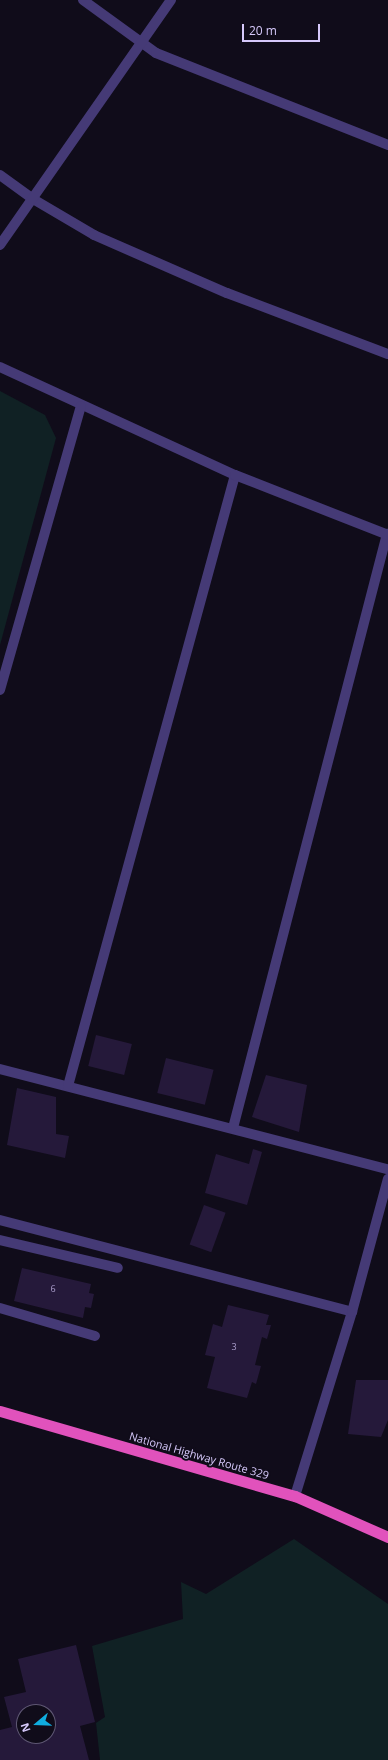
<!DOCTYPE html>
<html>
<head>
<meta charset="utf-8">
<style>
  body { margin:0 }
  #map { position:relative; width:388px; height:1760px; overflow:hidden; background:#100c1a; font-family:"Open Sans",sans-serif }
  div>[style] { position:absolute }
  .green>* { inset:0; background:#102124 }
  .building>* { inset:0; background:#25193a; transform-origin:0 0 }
  .service>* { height:10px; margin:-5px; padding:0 5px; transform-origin:5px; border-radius:5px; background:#453a76 }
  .minor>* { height:10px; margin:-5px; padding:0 5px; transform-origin:5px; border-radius:5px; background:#453a76 }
  .trunk>* { height:11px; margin:-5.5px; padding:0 5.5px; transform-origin:5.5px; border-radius:5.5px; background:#e152bc }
  span { translate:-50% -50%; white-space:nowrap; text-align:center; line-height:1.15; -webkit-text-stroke:4px #100c1a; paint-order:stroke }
  .number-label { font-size:9px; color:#aa9dcb }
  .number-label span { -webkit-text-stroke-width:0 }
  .street-label { font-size:11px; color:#d6c9fb }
  .north { position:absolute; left:16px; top:1704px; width:40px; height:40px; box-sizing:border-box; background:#100c1a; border:1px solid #5f5874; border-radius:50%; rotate:251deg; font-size:11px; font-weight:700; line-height:16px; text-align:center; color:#d6c9fb }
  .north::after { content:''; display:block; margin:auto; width:14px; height:18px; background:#10ade0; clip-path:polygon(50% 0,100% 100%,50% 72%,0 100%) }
  .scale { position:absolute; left:242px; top:24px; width:78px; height:18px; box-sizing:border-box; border:2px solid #d6c9fb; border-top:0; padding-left:5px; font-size:12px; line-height:14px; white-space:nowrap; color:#d6c9fb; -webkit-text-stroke:3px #100c1a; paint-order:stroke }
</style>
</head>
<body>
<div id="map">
  <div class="green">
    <div style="clip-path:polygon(0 391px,45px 415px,56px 438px,0 645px)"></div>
    <div style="clip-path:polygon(294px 1539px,388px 1604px,388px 1760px,100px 1760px,96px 1723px,105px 1717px,92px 1646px,183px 1619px,181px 1582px,206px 1594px)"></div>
  </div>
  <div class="building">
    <div style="left:96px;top:1035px;width:37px;height:32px;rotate:14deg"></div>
    <div style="left:166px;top:1058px;width:49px;height:36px;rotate:14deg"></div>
    <div style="clip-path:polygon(266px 1075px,307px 1085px,299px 1132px,252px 1117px)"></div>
    <div style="clip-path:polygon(17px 1088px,56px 1097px,56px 1134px,69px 1136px,65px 1158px,7px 1145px)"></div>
    <div style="clip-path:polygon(253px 1149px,262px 1152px,247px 1205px,205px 1193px,216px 1154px,249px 1164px)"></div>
    <div style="left:204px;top:1205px;width:23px;height:42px;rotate:20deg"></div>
    <div style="clip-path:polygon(22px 1268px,91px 1284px,89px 1293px,94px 1294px,91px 1308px,85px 1307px,83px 1318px,14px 1301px)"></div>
    <div style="clip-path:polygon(228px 1305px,269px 1315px,266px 1325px,271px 1325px,267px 1339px,262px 1337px,255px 1365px,261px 1366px,256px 1384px,252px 1382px,247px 1398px,207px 1388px,215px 1357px,205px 1355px,213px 1324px,222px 1327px)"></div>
    <div style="clip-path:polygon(356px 1380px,388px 1380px,388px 1420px,381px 1437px,348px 1434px)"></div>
    <div style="clip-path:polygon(evenodd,76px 1645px,95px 1722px,80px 1726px,89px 1760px,0 1760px,0 1730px,12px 1727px,4px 1697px,26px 1692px,18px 1659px,76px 1645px,24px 1712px,48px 1712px,48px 1736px,24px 1736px,24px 1712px)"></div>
  </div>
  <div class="service">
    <div style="left:0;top:1069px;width:401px;rotate:14.5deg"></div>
    <div style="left:68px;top:1086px;width:633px;rotate:-74.71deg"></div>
    <div style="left:233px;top:1128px;width:614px;rotate:-75.47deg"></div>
    <div style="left:0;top:1240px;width:121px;rotate:13.3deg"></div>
    <div style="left:0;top:1308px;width:99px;rotate:16.4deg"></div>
  </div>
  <div class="minor">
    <div style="left:83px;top:0;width:90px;rotate:36deg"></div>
    <div style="left:156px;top:53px;width:250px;rotate:21.6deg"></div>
    <div style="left:0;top:175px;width:41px;rotate:36deg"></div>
    <div style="left:33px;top:199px;width:71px;rotate:30.5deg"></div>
    <div style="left:94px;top:235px;width:145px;rotate:23.6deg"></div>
    <div style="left:227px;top:293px;width:172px;rotate:20.8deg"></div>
    <div style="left:0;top:245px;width:299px;rotate:-55.1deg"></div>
    <div style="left:0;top:367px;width:259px;rotate:24.7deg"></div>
    <div style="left:235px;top:475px;width:164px;rotate:21.4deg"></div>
    <div style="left:0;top:690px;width:295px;rotate:-74.1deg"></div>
    <div style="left:0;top:1220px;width:364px;rotate:14.6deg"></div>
    <div style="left:295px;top:1496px;width:193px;rotate:-72.8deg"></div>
    <div style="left:352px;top:1312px;width:138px;rotate:-74.9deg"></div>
  </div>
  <div class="trunk">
    <div style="left:0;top:1411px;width:307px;rotate:16.1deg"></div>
    <div style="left:295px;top:1496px;width:102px;rotate:23.8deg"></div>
  </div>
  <div class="number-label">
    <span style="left:53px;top:1289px">6</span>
    <span style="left:234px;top:1347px">3</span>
  </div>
  <div class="street-label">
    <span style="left:199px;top:1456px;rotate:16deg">National Highway Route 329</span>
  </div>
  <div class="north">N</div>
  <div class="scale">20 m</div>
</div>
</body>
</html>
